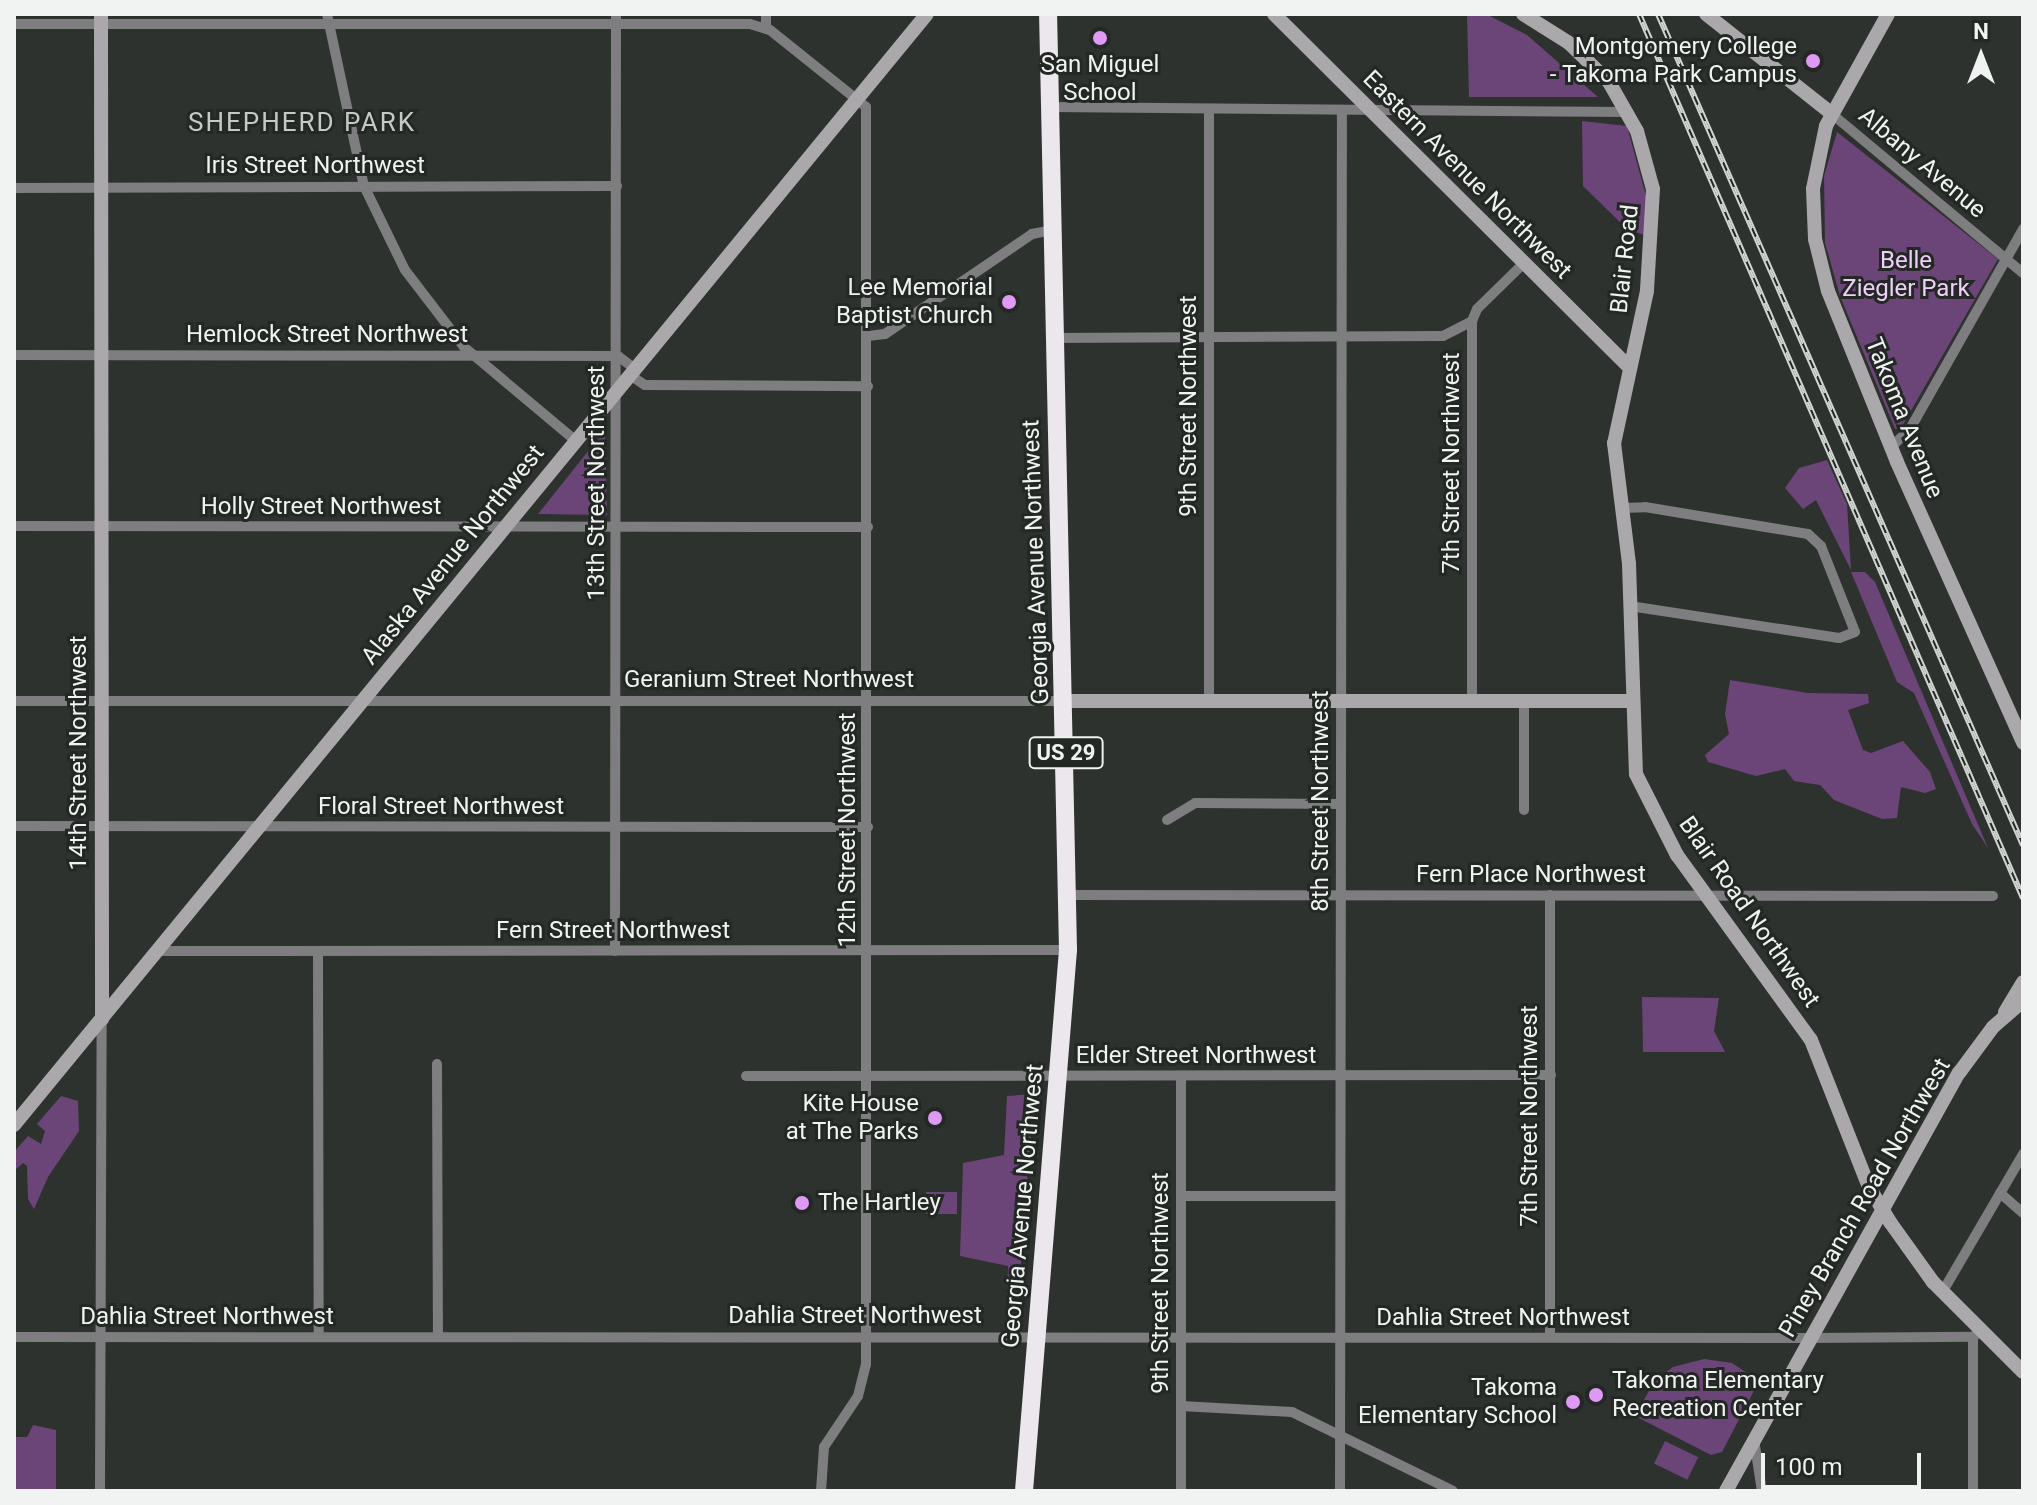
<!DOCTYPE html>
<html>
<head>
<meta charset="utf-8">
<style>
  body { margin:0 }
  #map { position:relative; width:2037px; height:1505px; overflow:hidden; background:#2e322f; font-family:Roboto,sans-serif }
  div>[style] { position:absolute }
  .green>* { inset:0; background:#6b4478; transform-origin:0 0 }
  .street>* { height:10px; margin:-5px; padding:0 5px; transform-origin:5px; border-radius:5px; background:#7e7d7f }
  .secondary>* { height:14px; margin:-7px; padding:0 7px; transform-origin:7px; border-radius:7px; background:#aaa8ab }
  .highway>* { height:18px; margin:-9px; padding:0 9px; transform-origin:9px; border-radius:9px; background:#ebe7ec }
  .rail>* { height:6px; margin-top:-3px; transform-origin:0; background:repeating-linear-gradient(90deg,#242825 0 9px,#d2d6d3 0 18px); box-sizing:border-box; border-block:2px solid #d2d6d3 }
  .dots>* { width:22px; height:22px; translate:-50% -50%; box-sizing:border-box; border:4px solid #242825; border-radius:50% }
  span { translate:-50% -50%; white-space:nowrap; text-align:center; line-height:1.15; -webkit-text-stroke:6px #242825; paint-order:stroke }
  .shield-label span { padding:2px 6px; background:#242825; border:2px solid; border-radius:6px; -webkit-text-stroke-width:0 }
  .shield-label { font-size:22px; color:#f0f3f1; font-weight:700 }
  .poi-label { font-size:24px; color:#f0f3f1 }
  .right { translate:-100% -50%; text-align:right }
  .left { translate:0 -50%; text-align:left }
  .street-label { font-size:24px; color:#f0f3f1 }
  .park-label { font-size:24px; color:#eecff8 }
  .neighbourhood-label { font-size:26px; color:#c5cac6; letter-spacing:2px }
  .frame { position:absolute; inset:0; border:16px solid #f0f3f1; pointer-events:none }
  .north { position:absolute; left:1941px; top:16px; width:80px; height:80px; -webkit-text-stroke:6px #242825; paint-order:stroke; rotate:0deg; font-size:22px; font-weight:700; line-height:32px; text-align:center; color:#f0f3f1 }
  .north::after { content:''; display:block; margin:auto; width:28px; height:36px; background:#f0f3f1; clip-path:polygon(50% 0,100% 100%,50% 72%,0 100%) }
  .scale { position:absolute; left:1761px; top:1453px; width:160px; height:36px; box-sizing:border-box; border:4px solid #f0f3f1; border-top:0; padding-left:10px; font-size:24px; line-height:28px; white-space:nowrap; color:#f0f3f1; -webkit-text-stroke:6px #242825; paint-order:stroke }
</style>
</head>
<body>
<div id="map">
  <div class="green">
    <div style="clip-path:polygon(1467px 14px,1486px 14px,1527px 35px,1598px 97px,1469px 97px)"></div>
    <div style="clip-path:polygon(1582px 121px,1627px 126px,1647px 200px,1644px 235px,1626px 228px,1583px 186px)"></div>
    <div style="clip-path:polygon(1837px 132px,1998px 259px,1901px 428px,1895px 429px,1840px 296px,1825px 243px,1824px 176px)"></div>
    <div style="clip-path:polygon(605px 430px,607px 515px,538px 514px)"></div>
    <div style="clip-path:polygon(1827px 460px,1847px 504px,1851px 570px,1816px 500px,1803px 509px,1785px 488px,1799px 468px)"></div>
    <div style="clip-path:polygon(1851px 572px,1865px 572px,1875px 582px,1988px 848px,1972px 824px,1914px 693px,1897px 682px)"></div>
    <div style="clip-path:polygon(1730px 680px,1808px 693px,1868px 694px,1869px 703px,1848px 710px,1863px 750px,1871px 753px,1903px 741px,1930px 772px,1936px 789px,1925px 793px,1901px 787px,1897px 818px,1882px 819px,1834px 800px,1820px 785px,1794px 781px,1785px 769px,1756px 776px,1708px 762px,1705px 755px,1729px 734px,1725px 714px)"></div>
    <div style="clip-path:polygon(1642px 997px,1719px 998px,1714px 1031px,1725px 1052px,1643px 1052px)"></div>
    <div style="clip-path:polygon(1034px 1094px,1019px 1290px,1014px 1304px,1007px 1304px,1008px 1266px,960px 1256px,963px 1163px,1004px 1155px,1007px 1096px)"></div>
    <div style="clip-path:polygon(61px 1096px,78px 1101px,79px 1131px,48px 1177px,34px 1209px,28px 1199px,27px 1166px,23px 1163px,14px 1171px,14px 1152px,28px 1136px,41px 1144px,45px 1131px,37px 1124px)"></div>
    <div style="left:926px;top:1192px;width:31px;height:22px"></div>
    <div style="clip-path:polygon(1704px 1359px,1732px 1363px,1759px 1381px,1722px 1452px,1711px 1455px,1635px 1416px,1655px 1380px,1673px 1367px)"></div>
    <div style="clip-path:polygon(33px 1425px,56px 1430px,56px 1491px,14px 1491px,14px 1437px,27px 1437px)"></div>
    <div style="left:1665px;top:1441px;width:37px;height:25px;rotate:26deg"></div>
  </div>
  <div class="street">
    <div style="left:327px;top:14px;width:176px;rotate:77.9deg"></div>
    <div style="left:364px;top:186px;width:93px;rotate:64deg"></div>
    <div style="left:405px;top:270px;width:97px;rotate:52.5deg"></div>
    <div style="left:464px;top:347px;width:146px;rotate:40deg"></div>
    <div style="left:766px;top:14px;width:14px;rotate:90deg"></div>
    <div style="left:14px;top:24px;width:736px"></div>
    <div style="left:750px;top:24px;width:21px;rotate:17deg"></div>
    <div style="left:770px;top:30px;width:123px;rotate:38.7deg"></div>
    <div style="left:866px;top:107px;width:1257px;rotate:90deg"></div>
    <div style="left:866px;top:1364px;width:33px;rotate:104deg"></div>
    <div style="left:858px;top:1396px;width:61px;rotate:123.7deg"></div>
    <div style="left:824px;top:1447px;width:44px;rotate:93.9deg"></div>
    <div style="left:1050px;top:107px;width:578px;rotate:0.5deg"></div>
    <div style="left:1209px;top:111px;width:590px;rotate:90deg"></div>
    <div style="left:1832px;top:114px;width:249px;rotate:39.8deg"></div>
    <div style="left:14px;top:188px;width:603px;rotate:-0.19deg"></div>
    <div style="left:1472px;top:321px;width:380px;rotate:90deg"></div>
    <div style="left:868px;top:336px;width:17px;rotate:-7deg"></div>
    <div style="left:885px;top:334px;width:178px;rotate:-34.2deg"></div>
    <div style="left:1032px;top:234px;width:20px;rotate:-11deg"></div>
    <div style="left:1054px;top:338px;width:389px;rotate:-0.3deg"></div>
    <div style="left:1443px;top:336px;width:33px;rotate:-27deg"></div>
    <div style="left:1472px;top:321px;width:13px;rotate:-67deg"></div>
    <div style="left:1477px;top:309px;width:66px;rotate:-44.4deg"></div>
    <div style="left:14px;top:355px;width:604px;rotate:0.09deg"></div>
    <div style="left:618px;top:356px;width:21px;rotate:37deg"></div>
    <div style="left:630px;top:375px;width:18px;rotate:34deg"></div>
    <div style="left:645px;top:385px;width:223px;rotate:0.3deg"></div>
    <div style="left:1891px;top:447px;width:26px;rotate:-43deg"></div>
    <div style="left:1910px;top:429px;width:230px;rotate:-60.5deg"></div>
    <div style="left:1622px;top:508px;width:23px;rotate:-2deg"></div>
    <div style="left:1645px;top:507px;width:165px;rotate:9.4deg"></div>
    <div style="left:1808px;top:534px;width:18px;rotate:43deg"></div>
    <div style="left:1821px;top:546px;width:92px;rotate:68.4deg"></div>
    <div style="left:1855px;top:632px;width:17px;rotate:159deg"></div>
    <div style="left:1839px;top:638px;width:210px;rotate:-171.3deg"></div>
    <div style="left:14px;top:526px;width:854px;rotate:0.07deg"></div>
    <div style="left:14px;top:701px;width:1050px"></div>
    <div style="left:1524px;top:810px;width:109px;rotate:-90deg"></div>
    <div style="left:1167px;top:820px;width:33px;rotate:-31deg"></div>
    <div style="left:1195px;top:803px;width:146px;rotate:0.4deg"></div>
    <div style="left:14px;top:826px;width:854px;rotate:0.07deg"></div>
    <div style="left:1068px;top:895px;width:925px;rotate:0.06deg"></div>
    <div style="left:158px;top:951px;width:910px;rotate:-0.06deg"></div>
    <div style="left:318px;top:951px;width:385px;rotate:89.9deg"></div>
    <div style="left:615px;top:951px;width:937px;rotate:-89.94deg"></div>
    <div style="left:437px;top:1064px;width:272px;rotate:89.8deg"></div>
    <div style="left:746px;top:1076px;width:805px;rotate:-0.07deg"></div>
    <div style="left:2000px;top:1193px;width:30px;rotate:41deg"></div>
    <div style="left:1182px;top:1196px;width:158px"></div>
    <div style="left:1943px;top:1291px;width:159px;rotate:-59.7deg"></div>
    <div style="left:14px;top:1337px;width:1796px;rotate:0.03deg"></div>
    <div style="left:1810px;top:1338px;width:163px;rotate:-0.4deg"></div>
    <div style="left:1973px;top:1337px;width:11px;rotate:-38deg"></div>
    <div style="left:1550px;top:1337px;width:442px;rotate:-90deg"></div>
    <div style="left:1973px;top:1337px;width:154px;rotate:90deg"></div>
    <div style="left:1181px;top:1406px;width:111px;rotate:3.1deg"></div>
    <div style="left:1292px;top:1412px;width:179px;rotate:26.1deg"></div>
    <div style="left:1754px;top:1439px;width:53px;rotate:81.3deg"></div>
    <div style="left:100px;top:1491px;width:472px;rotate:-89.8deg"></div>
    <div style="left:1181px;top:1491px;width:415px;rotate:-90deg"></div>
    <div style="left:1340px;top:1491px;width:1380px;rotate:-89.92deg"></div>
  </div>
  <div class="secondary">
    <div style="left:101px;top:14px;width:1005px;rotate:89.94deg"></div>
    <div style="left:1274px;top:14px;width:501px;rotate:44.84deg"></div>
    <div style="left:1523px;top:14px;width:54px;rotate:32.2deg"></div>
    <div style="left:1569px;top:43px;width:56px;rotate:44.3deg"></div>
    <div style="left:1609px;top:82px;width:56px;rotate:60.3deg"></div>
    <div style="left:1637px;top:131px;width:60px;rotate:74.6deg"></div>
    <div style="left:1653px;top:189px;width:102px;rotate:93.4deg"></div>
    <div style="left:1647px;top:291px;width:156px;rotate:102.2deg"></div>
    <div style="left:1614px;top:443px;width:122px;rotate:82.9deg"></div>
    <div style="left:1629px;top:564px;width:210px;rotate:88.1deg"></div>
    <div style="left:1636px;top:774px;width:91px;rotate:63.2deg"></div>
    <div style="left:1677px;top:855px;width:228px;rotate:54.1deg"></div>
    <div style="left:1811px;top:1040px;width:158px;rotate:68.5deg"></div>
    <div style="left:1869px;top:1187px;width:41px;rotate:59deg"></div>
    <div style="left:1890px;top:1222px;width:74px;rotate:54.4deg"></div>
    <div style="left:1933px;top:1282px;width:127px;rotate:45deg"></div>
    <div style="left:1706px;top:14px;width:161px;rotate:38.4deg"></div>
    <div style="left:1888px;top:14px;width:128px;rotate:119deg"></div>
    <div style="left:1826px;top:126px;width:64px;rotate:101.7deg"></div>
    <div style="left:1813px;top:189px;width:50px;rotate:87.7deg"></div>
    <div style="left:1815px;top:239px;width:54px;rotate:76deg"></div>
    <div style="left:1828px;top:291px;width:184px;rotate:68deg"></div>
    <div style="left:1897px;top:462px;width:308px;rotate:65.8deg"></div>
    <div style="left:1065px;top:701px;width:567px"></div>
    <div style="left:2005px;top:1012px;width:35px;rotate:-59deg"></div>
    <div style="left:14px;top:1125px;width:1438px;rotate:-50.59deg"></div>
    <div style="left:1726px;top:1491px;width:479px;rotate:-60.9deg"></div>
    <div style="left:1959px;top:1073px;width:57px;rotate:-53.5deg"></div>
    <div style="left:1993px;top:1027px;width:40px;rotate:-41deg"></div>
  </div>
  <div class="highway">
    <div style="left:1024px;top:1491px;width:543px;rotate:-85.35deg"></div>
    <div style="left:1068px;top:950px;width:936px;rotate:-91.22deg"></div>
  </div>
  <div class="rail">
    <div style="left:1639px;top:14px;width:964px;rotate:66.52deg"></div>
    <div style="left:1658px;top:14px;width:908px;rotate:66.29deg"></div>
  </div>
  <div class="dots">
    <div style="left:1100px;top:38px;background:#dd99f3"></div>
    <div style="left:1813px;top:61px;background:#dd99f3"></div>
    <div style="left:1009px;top:302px;background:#dd99f3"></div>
    <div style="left:935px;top:1118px;background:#dd99f3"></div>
    <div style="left:802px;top:1203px;background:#dd99f3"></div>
    <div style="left:1596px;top:1395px;background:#dd99f3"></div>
    <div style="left:1573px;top:1402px;background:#dd99f3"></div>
  </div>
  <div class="shield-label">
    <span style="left:1066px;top:753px">US 29</span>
  </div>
  <div class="poi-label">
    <span class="right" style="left:1797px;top:61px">Montgomery College<br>- Takoma Park Campus</span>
    <span style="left:1100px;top:79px">San Miguel<br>School</span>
    <span class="right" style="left:993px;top:302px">Lee Memorial<br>Baptist Church</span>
    <span class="right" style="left:919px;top:1118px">Kite House<br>at The Parks</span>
    <span class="left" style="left:818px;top:1203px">The Hartley</span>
    <span class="left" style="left:1612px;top:1395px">Takoma Elementary<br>Recreation Center</span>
    <span class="right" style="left:1557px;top:1402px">Takoma<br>Elementary School</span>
  </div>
  <div class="street-label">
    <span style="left:1922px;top:163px;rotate:40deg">Albany Avenue</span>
    <span style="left:315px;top:166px">Iris Street Northwest</span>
    <span style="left:1467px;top:175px;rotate:45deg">Eastern Avenue Northwest</span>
    <span style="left:1625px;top:259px;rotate:-84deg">Blair Road</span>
    <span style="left:327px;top:335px">Hemlock Street Northwest</span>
    <span style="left:1189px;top:406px;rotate:-90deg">9th Street Northwest</span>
    <span style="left:1904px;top:418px;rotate:68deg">Takoma Avenue</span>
    <span style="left:1452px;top:463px;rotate:-90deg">7th Street Northwest</span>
    <span style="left:597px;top:483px;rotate:-90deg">13th Street Northwest</span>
    <span style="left:321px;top:507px">Holly Street Northwest</span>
    <span style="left:453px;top:555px;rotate:-51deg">Alaska Avenue Northwest</span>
    <span style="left:1036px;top:562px;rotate:-92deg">Georgia Avenue Northwest</span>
    <span style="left:769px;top:680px">Geranium Street Northwest</span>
    <span style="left:79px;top:753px;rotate:-90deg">14th Street Northwest</span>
    <span style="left:1321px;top:801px;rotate:-90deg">8th Street Northwest</span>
    <span style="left:441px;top:807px">Floral Street Northwest</span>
    <span style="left:848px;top:830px;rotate:-90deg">12th Street Northwest</span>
    <span style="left:1531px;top:875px">Fern Place Northwest</span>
    <span style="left:1749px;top:912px;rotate:55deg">Blair Road Northwest</span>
    <span style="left:613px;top:931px">Fern Street Northwest</span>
    <span style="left:1196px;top:1056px">Elder Street Northwest</span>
    <span style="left:1530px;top:1116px;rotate:-90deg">7th Street Northwest</span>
    <span style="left:1865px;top:1198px;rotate:-60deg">Piney Branch Road Northwest</span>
    <span style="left:1023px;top:1206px;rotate:-85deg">Georgia Avenue Northwest</span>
    <span style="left:1161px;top:1283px;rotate:-90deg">9th Street Northwest</span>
    <span style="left:855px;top:1316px">Dahlia Street Northwest</span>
    <span style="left:207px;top:1317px">Dahlia Street Northwest</span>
    <span style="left:1503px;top:1318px">Dahlia Street Northwest</span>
  </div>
  <div class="park-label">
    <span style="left:1906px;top:275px">Belle<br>Ziegler Park</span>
  </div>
  <div class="neighbourhood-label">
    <span style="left:302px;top:123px">SHEPHERD PARK</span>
  </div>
  <div class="frame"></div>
  <div class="north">N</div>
  <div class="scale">100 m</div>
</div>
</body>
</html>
